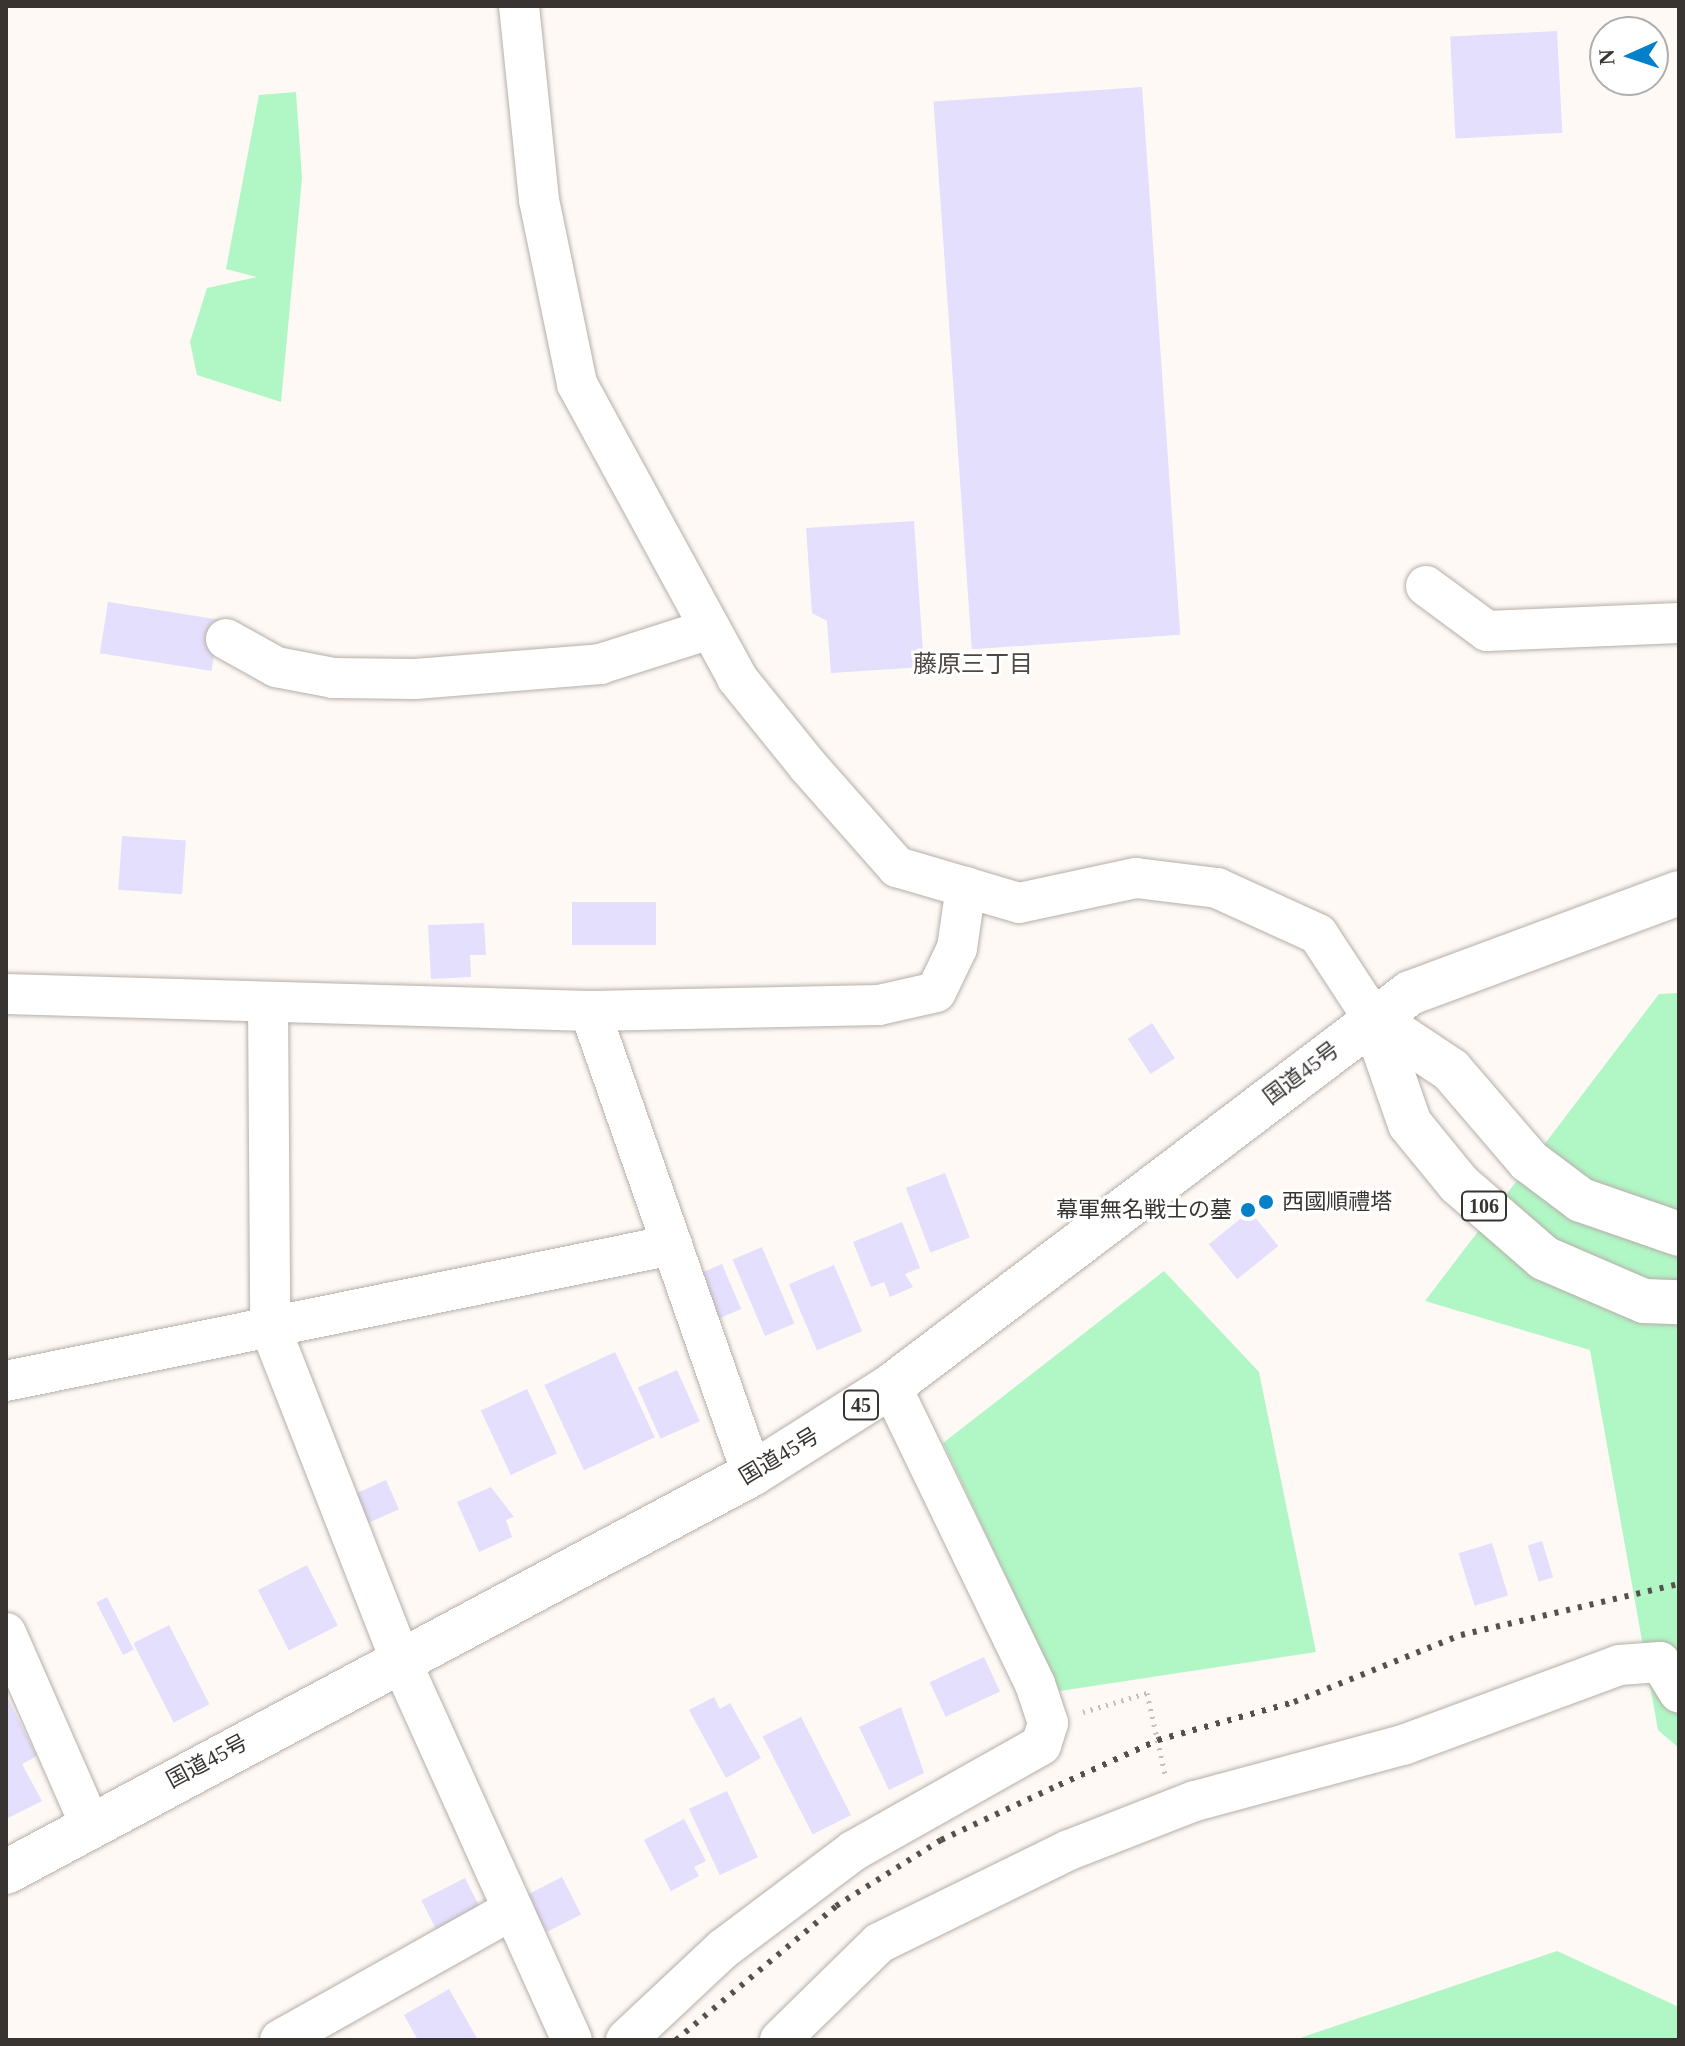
<!DOCTYPE html>
<html>
<head>
<meta charset="utf-8">
<style>
  body { margin:0 }
  #map { position:relative; width:1685px; height:2046px; overflow:hidden; background:#fef9f5; font-family:"Times New Roman","Noto Sans JP",serif }
  div>[style] { position:absolute }
  .green>* { inset:0; background:#b1f6c5 }
  .building>* { inset:0; background:#e4dffc; transform-origin:0 0 }
  .path>* { height:5px; margin-top:-2.5px; transform-origin:0; background:repeating-linear-gradient(90deg,#c2beba 0 2px,transparent 0 8px) }
  .roads { filter:drop-shadow(0 0 2px #b6aea8) drop-shadow(0 0 2px #b6aea8) }
  .minor>* { height:40px; margin:-20px; padding:0 20px; transform-origin:20px; border-radius:20px; background:#fff }
  .highway>* { height:44px; margin:-22px; padding:0 22px; transform-origin:22px; border-radius:22px; background:#fff }
  .rail>* { height:6px; margin-top:-3px; transform-origin:0; background:repeating-linear-gradient(90deg,#54504d 0 4px,transparent 0 12px) }
  .dots>* { width:22px; height:22px; translate:-50% -50%; box-sizing:border-box; border:4px solid #fff; border-radius:50% }
  span { translate:-50% -50%; white-space:nowrap; text-align:center; line-height:1.15; -webkit-text-stroke:6px #fff; paint-order:stroke }
  .shield-label span { padding:2px 6px; background:#fff; border:2px solid; border-radius:6px; -webkit-text-stroke-width:0 }
  .shield-label { font-size:20px; color:#383432; font-weight:700 }
  .street-label { font-size:22px; color:#383432 }
  .poi-label { font-size:22px; color:#383432 }
  .left { translate:0 -50%; text-align:left }
  .right { translate:-100% -50%; text-align:right }
  .neighbourhood-label { font-size:24px; color:#4e4742 }
  .frame { position:absolute; inset:0; border:8px solid #383432; pointer-events:none }
  .north { position:absolute; left:1589px; top:16px; width:80px; height:80px; box-sizing:border-box; background:#fff; border:2px solid #afaead; border-radius:50%; rotate:267deg; font-size:22px; font-weight:700; line-height:32px; text-align:center; color:#383432 }
  .north::after { content:''; display:block; margin:auto; width:28px; height:36px; background:#0280c9; clip-path:polygon(50% 0,100% 100%,50% 72%,0 100%) }
</style>
</head>
<body>
<div id="map">
  <div class="green">
    <div style="clip-path:polygon(296px 92px,302px 178px,281px 402px,197px 375px,190px 342px,207px 288px,257px 277px,226px 269px,259px 95px)"></div>
    <div style="clip-path:polygon(1679px 993px,1679px 1748px,1658px 1730px,1590px 1350px,1425px 1301px,1659px 994px)"></div>
    <div style="clip-path:polygon(1164px 1271px,1259px 1372px,1316px 1652px,1060px 1691px,943px 1443px)"></div>
    <div style="clip-path:polygon(1557px 1951px,1679px 2007px,1679px 2040px,1294px 2040px)"></div>
  </div>
  <div class="building">
    <div style="left:1557px;top:31px;width:102px;height:107px;rotate:87deg"></div>
    <div style="left:1142px;top:87px;width:549px;height:209px;rotate:86deg"></div>
    <div style="clip-path:polygon(914px 521px,924px 667px,831px 673px,827px 621px,812px 613px,806px 528px)"></div>
    <div style="left:108px;top:602px;width:113px;height:52px;rotate:9deg"></div>
    <div style="left:122px;top:836px;width:64px;height:54px;rotate:4deg"></div>
    <div style="left:656px;top:902px;width:43px;height:84px;rotate:90deg"></div>
    <div style="clip-path:polygon(484px 923px,486px 955px,470px 955px,471px 977px,431px 979px,428px 925px)"></div>
    <div style="left:1152px;top:1023px;width:42px;height:29px;rotate:57deg"></div>
    <div style="left:945px;top:1173px;width:69px;height:42px;rotate:69deg"></div>
    <div style="left:1250px;top:1211px;width:45px;height:53px;rotate:51deg"></div>
    <div style="clip-path:polygon(902px 1222px,920px 1268px,905px 1274px,913px 1287px,890px 1297px,884px 1282px,871px 1287px,853px 1242px)"></div>
    <div style="left:762px;top:1247px;width:83px;height:32px;rotate:67deg"></div>
    <div style="left:722px;top:1264px;width:49px;height:33px;rotate:67deg"></div>
    <div style="left:834px;top:1265px;width:72px;height:49px;rotate:67deg"></div>
    <div style="left:615px;top:1352px;width:94px;height:78px;rotate:65deg"></div>
    <div style="left:677px;top:1370px;width:56px;height:43px;rotate:66deg"></div>
    <div style="left:527px;top:1389px;width:71px;height:51px;rotate:65deg"></div>
    <div style="left:386px;top:1480px;width:32px;height:40px;rotate:66deg"></div>
    <div style="clip-path:polygon(491px 1487px,514px 1517px,506px 1520px,512px 1537px,479px 1552px,457px 1502px)"></div>
    <div style="left:1542px;top:1541px;width:38px;height:15px;rotate:73deg"></div>
    <div style="left:1492px;top:1543px;width:55px;height:35px;rotate:73deg"></div>
    <div style="left:307px;top:1565px;width:68px;height:55px;rotate:63deg"></div>
    <div style="left:107px;top:1597px;width:59px;height:12px;rotate:63deg"></div>
    <div style="left:169px;top:1625px;width:89px;height:40px;rotate:63deg"></div>
    <div style="left:984px;top:1657px;width:38px;height:60px;rotate:65deg"></div>
    <div style="clip-path:polygon(6px 1695px,37px 1756px,22px 1764px,42px 1801px,6px 1819px)"></div>
    <div style="clip-path:polygon(714px 1697px,720px 1709px,730px 1703px,761px 1758px,726px 1778px,689px 1710px)"></div>
    <div style="clip-path:polygon(901px 1707px,924px 1773px,889px 1790px,859px 1727px)"></div>
    <div style="left:801px;top:1717px;width:110px;height:43px;rotate:63deg"></div>
    <div style="left:727px;top:1791px;width:73px;height:42px;rotate:65deg"></div>
    <div style="clip-path:polygon(684px 1819px,706px 1861px,694px 1867px,699px 1876px,671px 1891px,644px 1840px)"></div>
    <div style="left:562px;top:1877px;width:42px;height:39px;rotate:63deg"></div>
    <div style="left:465px;top:1878px;width:40px;height:49px;rotate:63deg"></div>
    <div style="clip-path:polygon(449px 1989px,478px 2040px,418px 2040px,404px 2015px)"></div>
  </div>
  <div class="path">
    <div style="left:1083px;top:1712px;width:67px;rotate:-16.5deg"></div>
    <div style="left:1147px;top:1693px;width:83px;rotate:77.5deg"></div>
  </div>
  <div class="roads">
    <div class="minor">
      <div style="left:519px;top:6px;width:195px;rotate:84.1deg"></div>
      <div style="left:539px;top:200px;width:188px;rotate:78.3deg"></div>
      <div style="left:577px;top:384px;width:335px;rotate:61.4deg"></div>
      <div style="left:737px;top:678px;width:113px;rotate:51.1deg"></div>
      <div style="left:808px;top:766px;width:135px;rotate:48.6deg"></div>
      <div style="left:897px;top:867px;width:127px;rotate:16.4deg"></div>
      <div style="left:1019px;top:903px;width:120px;rotate:-12.1deg"></div>
      <div style="left:1136px;top:878px;width:82px;rotate:7deg"></div>
      <div style="left:1217px;top:888px;width:111px;rotate:24.5deg"></div>
      <div style="left:1318px;top:934px;width:100px;rotate:56.8deg"></div>
      <div style="left:1426px;top:586px;width:76px;rotate:36.4deg"></div>
      <div style="left:1487px;top:631px;width:192px;rotate:-2.4deg"></div>
      <div style="left:226px;top:639px;width:57px;rotate:29.2deg"></div>
      <div style="left:276px;top:667px;width:58px;rotate:10.9deg"></div>
      <div style="left:333px;top:678px;width:82px;rotate:0.7deg"></div>
      <div style="left:415px;top:679px;width:186px;rotate:-4.6deg"></div>
      <div style="left:600px;top:664px;width:115px;rotate:-17.7deg"></div>
      <div style="left:6px;top:994px;width:584px;rotate:1.67deg"></div>
      <div style="left:590px;top:1011px;width:289px;rotate:-1.2deg"></div>
      <div style="left:879px;top:1005px;width:58px;rotate:-12.8deg"></div>
      <div style="left:936px;top:992px;width:49px;rotate:-64.5deg"></div>
      <div style="left:957px;top:948px;width:62px;rotate:-81.6deg"></div>
      <div style="left:268px;top:1002px;width:325px;rotate:89.6deg"></div>
      <div style="left:270px;top:1327px;width:354px;rotate:68.6deg"></div>
      <div style="left:399px;top:1657px;width:420px;rotate:65.7deg"></div>
      <div style="left:590px;top:1011px;width:491px;rotate:70.7deg"></div>
      <div style="left:6px;top:1381px;width:680px;rotate:-11.54deg"></div>
      <div style="left:6px;top:1633px;width:209px;rotate:66.3deg"></div>
      <div style="left:280px;top:2040px;width:267px;rotate:-29.3deg"></div>
      <div style="left:626px;top:2040px;width:133px;rotate:-43.2deg"></div>
      <div style="left:723px;top:1949px;width:163px;rotate:-37deg"></div>
      <div style="left:853px;top:1851px;width:216px;rotate:-29.4deg"></div>
      <div style="left:1041px;top:1745px;width:23px;rotate:-72deg"></div>
      <div style="left:1048px;top:1723px;width:41px;rotate:-108.4deg"></div>
      <div style="left:1035px;top:1684px;width:331px;rotate:-115.8deg"></div>
      <div style="left:780px;top:2040px;width:139px;rotate:-44.4deg"></div>
      <div style="left:879px;top:1943px;width:212px;rotate:-26.1deg"></div>
      <div style="left:1069px;top:1850px;width:135px;rotate:-21.3deg"></div>
      <div style="left:1195px;top:1801px;width:215px;rotate:-15.1deg"></div>
      <div style="left:1403px;top:1745px;width:230px;rotate:-20.3deg"></div>
      <div style="left:1619px;top:1665px;width:41px;rotate:-4.2deg"></div>
      <div style="left:1660px;top:1662px;width:36px;rotate:58deg"></div>
    </div>
    <div class="highway">
      <div style="left:1373px;top:1018px;width:112px;rotate:70.8deg"></div>
      <div style="left:1410px;top:1124px;width:77px;rotate:50.8deg"></div>
      <div style="left:1459px;top:1184px;width:113px;rotate:41deg"></div>
      <div style="left:1544px;top:1258px;width:109px;rotate:23.3deg"></div>
      <div style="left:1644px;top:1301px;width:35px;rotate:2deg"></div>
      <div style="left:1373px;top:1018px;width:94px;rotate:33.7deg"></div>
      <div style="left:1451px;top:1070px;width:120px;rotate:49.4deg"></div>
      <div style="left:1529px;top:1161px;width:65px;rotate:36.9deg"></div>
      <div style="left:1581px;top:1200px;width:104px;rotate:19.1deg"></div>
      <div style="left:6px;top:1872px;width:846px;rotate:-28.08deg"></div>
      <div style="left:752px;top:1474px;width:165px;rotate:-32.3deg"></div>
      <div style="left:891px;top:1386px;width:651px;rotate:-37.13deg"></div>
      <div style="left:1410px;top:993px;width:287px;rotate:-20.4deg"></div>
    </div>
  </div>
  <div class="rail">
    <div style="left:676px;top:2040px;width:209px;rotate:-39.9deg"></div>
    <div style="left:836px;top:1906px;width:124px;rotate:-32.2deg"></div>
    <div style="left:941px;top:1840px;width:130px;rotate:-25deg"></div>
    <div style="left:1059px;top:1785px;width:109px;rotate:-24.4deg"></div>
    <div style="left:1158px;top:1740px;width:141px;rotate:-15.6deg"></div>
    <div style="left:1294px;top:1702px;width:180px;rotate:-21.9deg"></div>
    <div style="left:1461px;top:1635px;width:224px;rotate:-13.2deg"></div>
  </div>
  <div class="dots">
    <div style="left:1266px;top:1202px;background:#0280c9"></div>
    <div style="left:1248px;top:1210px;background:#0280c9"></div>
  </div>
  <div class="shield-label">
    <span style="left:1484px;top:1206px">106</span>
    <span style="left:861px;top:1405px">45</span>
  </div>
  <div class="street-label">
    <span style="left:1301px;top:1073px;rotate:-37deg">国道45号</span>
    <span style="left:779px;top:1456px;rotate:-31deg">国道45号</span>
    <span style="left:207px;top:1761px;rotate:-28deg">国道45号</span>
  </div>
  <div class="poi-label">
    <span class="left" style="left:1282px;top:1202px">西國順禮塔</span>
    <span class="right" style="left:1232px;top:1210px">幕軍無名戦士の墓</span>
  </div>
  <div class="neighbourhood-label">
    <span style="left:973px;top:665px">藤原三丁目</span>
  </div>
  <div class="frame"></div>
  <div class="north">N</div>
</div>
</body>
</html>
